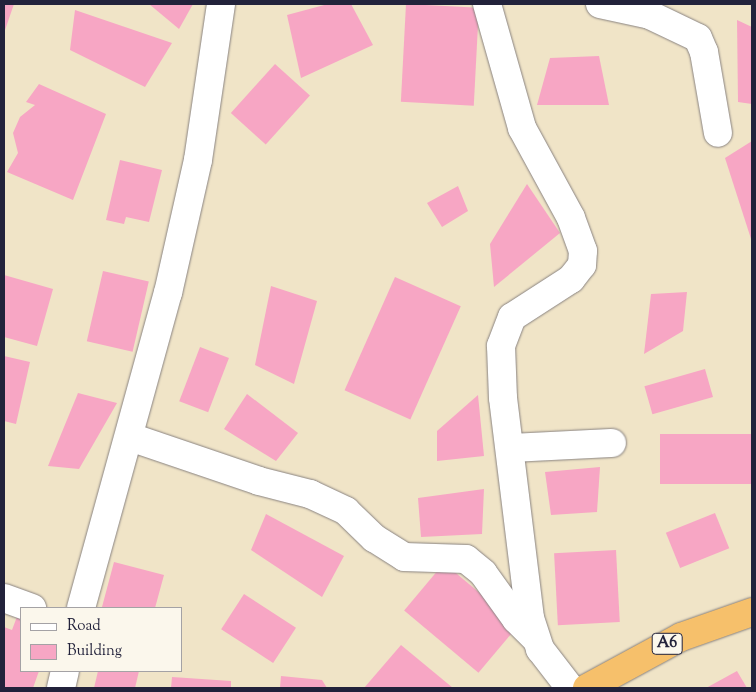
<!DOCTYPE html>
<html>
<head>
<meta charset="utf-8">
<style>
  body { margin:0 }
  #map { position:relative; width:756px; height:692px; overflow:hidden; background:#f0e4c7; font-family:"Sorts Mill Goudy",serif }
  div>[style] { position:absolute }
  .building>* { inset:0; background:#f7a6c4; transform-origin:0 0 }
  .roads { filter:drop-shadow(0 0 1px #898381) drop-shadow(0 0 1px #898381) }
  .street>* { height:28px; margin:-14px; padding:0 14px; transform-origin:14px; border-radius:14px; background:#fff }
  .highway>* { height:28px; margin:-14px; padding:0 14px; transform-origin:14px; border-radius:14px; background:#f6c06b }
  span { translate:-50% -50%; white-space:nowrap; text-align:center; line-height:1.15; -webkit-text-stroke:4.5px #fbf7ec; paint-order:stroke }
  .shield-label span { padding:1px 4px; background:#fbf7ec; border:1px solid; border-radius:4px; -webkit-text-stroke-width:0 }
  .shield-label { font-size:16px; color:#22223b; font-weight:700 }
  .frame { position:absolute; inset:0; border:5px solid #22223b; pointer-events:none }
  .legend { position:absolute; left:20px; top:607px; width:162px; height:65px; box-sizing:border-box; background:#fbf7ec; border:1px solid #a4a2a5; margin:0; padding:6px 9px; list-style:none; font-size:15px; color:#22223b }
  .legend li { display:flex; align-items:center; gap:10px; height:25px }
  .legend b { width:25px; border:1px solid #a4a2a5 }
</style>
</head>
<body>
<div id="map">
  <div class="building">
    <div style="clip-path:polygon(4px 4px,14px 4px,4px 33px)"></div>
    <div style="clip-path:polygon(149px 4px,193px 4px,179px 29px)"></div>
    <div style="clip-path:polygon(328px 4px,351px 4px,373px 45px,301px 78px,287px 15px)"></div>
    <div style="left:406px;top:4px;width:73px;height:98px;rotate:3deg"></div>
    <div style="clip-path:polygon(75px 10px,172px 43px,145px 87px,70px 50px)"></div>
    <div style="clip-path:polygon(737px 20px,752px 27px,752px 104px,738px 102px)"></div>
    <div style="clip-path:polygon(599px 56px,609px 105px,537px 105px,550px 58px)"></div>
    <div style="left:275px;top:64px;width:47px;height:66px;rotate:42deg"></div>
    <div style="clip-path:polygon(39px 84px,106px 114px,73px 200px,7px 172px,18px 153px,13px 133px,20px 117px,35px 105px,26px 102px)"></div>
    <div style="clip-path:polygon(752px 141px,752px 242px,725px 158px)"></div>
    <div style="clip-path:polygon(120px 160px,162px 170px,149px 222px,126px 217px,124px 224px,106px 220px)"></div>
    <div style="clip-path:polygon(527px 184px,560px 233px,494px 287px,490px 244px)"></div>
    <div style="clip-path:polygon(458px 186px,468px 211px,442px 227px,427px 203px)"></div>
    <div style="left:103px;top:271px;width:47px;height:72px;rotate:13deg"></div>
    <div style="clip-path:polygon(4px 275px,53px 289px,37px 346px,4px 337px)"></div>
    <div style="left:395px;top:277px;width:72px;height:124px;rotate:24deg"></div>
    <div style="clip-path:polygon(271px 286px,317px 301px,294px 384px,255px 365px)"></div>
    <div style="clip-path:polygon(687px 292px,683px 331px,644px 354px,651px 294px)"></div>
    <div style="left:200px;top:347px;width:31px;height:58px;rotate:21deg"></div>
    <div style="clip-path:polygon(4px 356px,30px 362px,16px 424px,4px 421px)"></div>
    <div style="left:705px;top:369px;width:29px;height:63px;rotate:74deg"></div>
    <div style="clip-path:polygon(78px 393px,117px 403px,79px 469px,48px 466px)"></div>
    <div style="clip-path:polygon(247px 394px,298px 433px,276px 461px,224px 429px)"></div>
    <div style="clip-path:polygon(478px 395px,484px 456px,437px 461px,437px 431px)"></div>
    <div style="left:752px;top:434px;width:50px;height:92px;rotate:90deg"></div>
    <div style="clip-path:polygon(600px 467px,597px 512px,551px 515px,545px 472px)"></div>
    <div style="clip-path:polygon(484px 489px,482px 534px,421px 537px,418px 498px)"></div>
    <div style="left:715px;top:513px;width:38px;height:53px;rotate:68deg"></div>
    <div style="clip-path:polygon(266px 514px,344px 556px,322px 597px,251px 550px)"></div>
    <div style="left:616px;top:550px;width:72px;height:62px;rotate:87deg"></div>
    <div style="clip-path:polygon(114px 562px,164px 575px,155px 608px,102px 607px)"></div>
    <div style="left:444px;top:563px;width:97px;height:62px;rotate:40deg"></div>
    <div style="left:244px;top:594px;width:62px;height:42px;rotate:33deg"></div>
    <div style="clip-path:polygon(18px 614px,21px 615px,21px 671px,39px 671px,33px 688px,4px 688px,4px 627px,12px 630px)"></div>
    <div style="clip-path:polygon(401px 645px,453px 688px,364px 688px)"></div>
    <div style="clip-path:polygon(98px 671px,139px 671px,135px 688px,94px 688px)"></div>
    <div style="clip-path:polygon(737px 671px,747px 688px,706px 688px)"></div>
    <div style="clip-path:polygon(281px 676px,322px 680px,327px 688px,280px 688px)"></div>
    <div style="clip-path:polygon(172px 677px,231px 681px,231px 688px,171px 688px)"></div>
  </div>
  <div class="roads">
    <div class="street">
      <div style="left:487px;top:4px;width:129px;rotate:74.2deg"></div>
      <div style="left:522px;top:128px;width:102px;rotate:61.4deg"></div>
      <div style="left:571px;top:218px;width:35px;rotate:70deg"></div>
      <div style="left:583px;top:251px;width:14px;rotate:94deg"></div>
      <div style="left:582px;top:265px;width:18px;rotate:128deg"></div>
      <div style="left:571px;top:279px;width:70px;rotate:147.2deg"></div>
      <div style="left:512px;top:317px;width:31px;rotate:111deg"></div>
      <div style="left:501px;top:346px;width:52px;rotate:87.8deg"></div>
      <div style="left:503px;top:398px;width:222px;rotate:83deg"></div>
      <div style="left:530px;top:618px;width:33px;rotate:72deg"></div>
      <div style="left:540px;top:649px;width:49px;rotate:52.4deg"></div>
      <div style="left:600px;top:4px;width:51px;rotate:12.4deg"></div>
      <div style="left:650px;top:15px;width:53px;rotate:25.6deg"></div>
      <div style="left:698px;top:38px;width:15px;rotate:67deg"></div>
      <div style="left:704px;top:52px;width:82px;rotate:80.2deg"></div>
      <div style="left:130px;top:437px;width:136px;rotate:18.8deg"></div>
      <div style="left:259px;top:481px;width:53px;rotate:14.3deg"></div>
      <div style="left:310px;top:494px;width:40px;rotate:25deg"></div>
      <div style="left:346px;top:511px;width:39px;rotate:44deg"></div>
      <div style="left:374px;top:538px;width:36px;rotate:32deg"></div>
      <div style="left:404px;top:557px;width:62px;rotate:1.8deg"></div>
      <div style="left:466px;top:559px;width:22px;rotate:39deg"></div>
      <div style="left:483px;top:573px;width:57px;rotate:54.3deg"></div>
      <div style="left:516px;top:619px;width:27px;rotate:45deg"></div>
      <div style="left:510px;top:448px;width:102px;rotate:-2.8deg"></div>
      <div style="left:4px;top:598px;width:30px;rotate:20deg"></div>
      <div style="left:81px;top:608px;width:327px;rotate:-74.6deg"></div>
      <div style="left:168px;top:293px;width:136px;rotate:-77.3deg"></div>
      <div style="left:198px;top:160px;width:158px;rotate:-81.6deg"></div>
      <div style="left:61px;top:688px;width:17px;rotate:-77deg"></div>
    </div>
    <div class="highway">
      <div style="left:587px;top:688px;width:107px;rotate:-28.5deg"></div>
      <div style="left:681px;top:637px;width:75px;rotate:-19.4deg"></div>
    </div>
  </div>
  <div class="shield-label">
    <span style="left:667px;top:644px">A6</span>
  </div>
  <div class="frame"></div>
  <ul class="legend">
  <li><b style="height:6px;background:#fff"></b>Road</li>
  <li><b style="height:14px;background:#f7a6c4"></b>Building</li>
  </ul>
</div>
</body>
</html>
